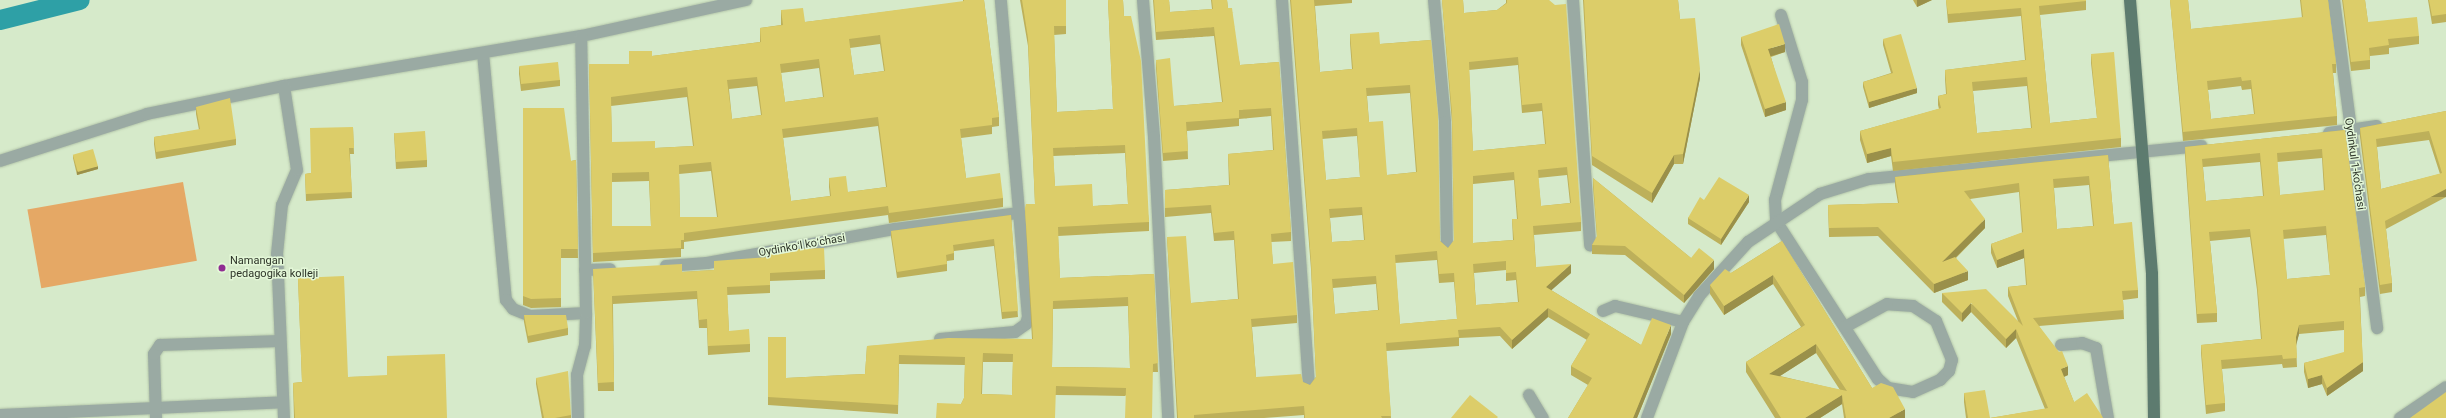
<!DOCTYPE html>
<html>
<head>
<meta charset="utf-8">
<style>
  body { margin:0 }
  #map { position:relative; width:2446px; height:418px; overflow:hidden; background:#d6eaca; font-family:Roboto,sans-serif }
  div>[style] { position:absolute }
  .green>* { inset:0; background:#e5a865; transform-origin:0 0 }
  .canal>* { height:20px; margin:-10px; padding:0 10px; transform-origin:10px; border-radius:10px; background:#2ea0a6 }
  .roads { filter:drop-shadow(0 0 1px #b4c6aa) drop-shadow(0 0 1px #b4c6aa) }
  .minor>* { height:12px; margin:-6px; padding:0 6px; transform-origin:6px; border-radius:6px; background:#9aaaa3 }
  .major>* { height:12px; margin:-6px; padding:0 6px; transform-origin:6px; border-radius:6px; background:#5d7b6f }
  .wall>* { inset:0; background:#bdb05a }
  .shaded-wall>* { inset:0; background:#9a904a; transform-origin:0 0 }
  .building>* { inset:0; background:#dccd69; transform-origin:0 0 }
  .dots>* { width:11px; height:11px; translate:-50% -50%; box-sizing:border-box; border:2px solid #e3f7d7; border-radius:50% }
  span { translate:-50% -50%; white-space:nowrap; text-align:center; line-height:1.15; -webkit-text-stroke:3px #e3f7d7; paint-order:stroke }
  .street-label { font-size:11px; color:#2d3428 }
  .poi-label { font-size:11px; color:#2d3428 }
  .left { translate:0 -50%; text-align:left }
</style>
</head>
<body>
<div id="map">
  <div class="green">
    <div style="left:183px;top:182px;width:80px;height:158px;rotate:80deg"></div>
  </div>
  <div class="canal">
    <div style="left:0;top:20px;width:82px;rotate:-14deg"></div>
  </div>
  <div class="roads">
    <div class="minor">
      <div style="left:1143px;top:0;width:137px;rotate:85.4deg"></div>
      <div style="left:1154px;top:137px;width:281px;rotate:87.1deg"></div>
      <div style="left:1282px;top:0;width:387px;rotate:86deg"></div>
      <div style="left:1434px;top:0;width:122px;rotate:84.8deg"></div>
      <div style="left:1445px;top:122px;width:127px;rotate:89.1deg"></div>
      <div style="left:1573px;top:0;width:246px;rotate:86deg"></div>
      <div style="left:2334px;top:0;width:331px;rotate:82.5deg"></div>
      <div style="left:1781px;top:15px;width:70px;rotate:72.6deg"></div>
      <div style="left:1802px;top:82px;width:18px;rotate:90deg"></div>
      <div style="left:1802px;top:100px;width:104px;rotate:105.1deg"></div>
      <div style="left:1775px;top:200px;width:21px;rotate:87deg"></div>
      <div style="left:1776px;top:221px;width:188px;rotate:57.2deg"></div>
      <div style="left:1878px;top:379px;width:13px;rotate:42deg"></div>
      <div style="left:1888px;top:388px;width:25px;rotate:9deg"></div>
      <div style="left:1913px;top:392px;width:30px;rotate:-24deg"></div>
      <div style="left:1940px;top:380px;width:13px;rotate:-45deg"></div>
      <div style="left:1949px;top:371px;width:11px;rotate:-75deg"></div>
      <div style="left:1952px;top:360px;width:42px;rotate:-112.3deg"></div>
      <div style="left:1936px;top:321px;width:27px;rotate:-147deg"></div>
      <div style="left:1913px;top:306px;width:26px;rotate:-176deg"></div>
      <div style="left:1887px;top:304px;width:48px;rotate:151.3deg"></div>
      <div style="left:483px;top:53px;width:248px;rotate:84.7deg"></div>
      <div style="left:506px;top:300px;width:11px;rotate:52deg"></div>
      <div style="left:513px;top:309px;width:18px;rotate:22deg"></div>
      <div style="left:530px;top:316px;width:56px;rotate:-3.1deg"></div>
      <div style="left:2329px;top:133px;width:48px;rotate:-8.5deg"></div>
      <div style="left:0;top:161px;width:154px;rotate:-17.7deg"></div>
      <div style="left:147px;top:114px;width:140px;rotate:-11.6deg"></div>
      <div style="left:284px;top:86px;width:301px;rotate:-9.6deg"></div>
      <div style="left:581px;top:36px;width:169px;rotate:-12.3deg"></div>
      <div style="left:666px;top:266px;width:41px;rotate:-4.2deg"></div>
      <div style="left:707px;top:263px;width:191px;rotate:-10.3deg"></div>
      <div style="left:895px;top:229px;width:125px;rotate:-7.4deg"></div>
      <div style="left:585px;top:270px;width:25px;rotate:-2deg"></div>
      <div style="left:1603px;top:311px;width:13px;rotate:-23deg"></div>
      <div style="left:1615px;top:306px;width:70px;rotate:13.2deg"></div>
      <div style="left:940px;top:339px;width:75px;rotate:-5.3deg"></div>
      <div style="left:1015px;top:332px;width:14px;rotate:-36deg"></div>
      <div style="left:1026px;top:324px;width:7px;rotate:-74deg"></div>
      <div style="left:1028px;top:317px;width:318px;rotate:-94.9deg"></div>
      <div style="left:2061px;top:345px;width:21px;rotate:-5deg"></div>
      <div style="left:2082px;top:343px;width:15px;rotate:20deg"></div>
      <div style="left:2096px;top:348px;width:71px;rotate:80.3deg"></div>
      <div style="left:1529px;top:395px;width:27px;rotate:59deg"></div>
      <div style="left:0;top:415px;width:283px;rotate:-2.6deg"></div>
      <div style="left:156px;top:418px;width:64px;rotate:-91.8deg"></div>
      <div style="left:154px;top:354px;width:11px;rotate:-56deg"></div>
      <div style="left:160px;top:345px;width:120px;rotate:-1.9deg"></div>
      <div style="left:284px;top:418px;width:164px;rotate:-92.4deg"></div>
      <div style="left:277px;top:254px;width:49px;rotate:-84.2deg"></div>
      <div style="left:282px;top:205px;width:38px;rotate:-67deg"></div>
      <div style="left:297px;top:170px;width:85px;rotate:-98.8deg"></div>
      <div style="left:578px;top:418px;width:43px;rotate:-91.3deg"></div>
      <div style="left:577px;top:375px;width:30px;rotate:-75deg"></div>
      <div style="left:585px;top:346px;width:33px;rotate:-88deg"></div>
      <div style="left:586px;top:313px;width:277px;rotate:-91deg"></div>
      <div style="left:1647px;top:418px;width:103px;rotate:-69.4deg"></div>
      <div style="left:1683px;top:322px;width:31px;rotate:-58deg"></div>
      <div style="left:1699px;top:296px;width:73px;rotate:-47.8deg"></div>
      <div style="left:1748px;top:242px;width:87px;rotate:-33.7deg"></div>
      <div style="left:1820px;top:194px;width:51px;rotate:-17deg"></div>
      <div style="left:1869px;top:179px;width:334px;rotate:-5.7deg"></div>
      <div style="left:2400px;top:418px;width:55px;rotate:-34deg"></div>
    </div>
    <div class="major">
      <div style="left:2130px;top:0;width:275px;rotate:85.4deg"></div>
      <div style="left:2152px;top:274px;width:144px;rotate:89.2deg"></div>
    </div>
  </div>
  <div class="wall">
    <div style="clip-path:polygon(evenodd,963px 0,984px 0,999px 117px,999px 126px,992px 127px,992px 134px,961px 138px,966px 178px,1003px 198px,1003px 207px,889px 223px,888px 215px,684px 242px,684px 249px,681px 249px,681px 257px,593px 262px,589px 64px,629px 64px,652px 56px,760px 42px,760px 28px,781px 25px,781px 10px,805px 22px,963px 2px,963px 0,880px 44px,884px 71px,854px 75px,850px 48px,880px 44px,963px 0,819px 68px,823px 97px,785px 102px,781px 73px,819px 68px,963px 0,757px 86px,761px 115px,732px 119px,729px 89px,757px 86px,963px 0,687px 97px,693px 146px,655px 148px,612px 142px,611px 106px,687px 97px,963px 0,878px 126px,886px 187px,848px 192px,829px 178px,829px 187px,830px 196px,791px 201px,783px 138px,878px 126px,963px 0,711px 171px,717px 217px,680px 217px,679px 174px,711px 171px,963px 0,649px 181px,651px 226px,612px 226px,612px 182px,649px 181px)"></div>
    <div style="clip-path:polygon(evenodd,1020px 0,1066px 0,1066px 34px,1054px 35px,1057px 112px,1113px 109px,1108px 0,1123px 0,1124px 16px,1149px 222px,1149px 231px,1058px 236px,1060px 278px,1154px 274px,1158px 372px,1153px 372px,1125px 396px,1056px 395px,961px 404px,964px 398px,965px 365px,899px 364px,898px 414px,768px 405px,768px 337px,786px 378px,865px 374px,867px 346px,1032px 339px,1025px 208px,1035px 204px,1028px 46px,1020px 0,1125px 153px,1128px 204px,1093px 206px,1055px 186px,1053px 156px,1125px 153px,1020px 0,1128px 306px,1130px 368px,1052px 367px,1053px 309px,1128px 306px,1020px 0,983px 362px,1013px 362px,1012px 395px,982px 394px,983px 362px)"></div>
    <div style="clip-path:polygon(evenodd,1153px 0,1169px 0,1170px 12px,1212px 9px,1211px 0,1227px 0,1228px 8px,1240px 65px,1279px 62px,1291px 232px,1291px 241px,1271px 242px,1273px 264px,1297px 315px,1297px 323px,1252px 327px,1256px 377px,1303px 382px,1310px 385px,1316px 377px,1311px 269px,1290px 0,1352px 0,1352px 3px,1315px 6px,1320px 72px,1352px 69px,1350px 43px,1350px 34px,1380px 44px,1431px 40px,1440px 241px,1448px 248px,1454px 241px,1452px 122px,1442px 0,1463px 0,1464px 13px,1497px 10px,1506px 3px,1506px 0,1549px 0,1581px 222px,1581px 231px,1534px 235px,1536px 267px,1571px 273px,1551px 290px,1641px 345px,1671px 334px,1637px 418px,1568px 418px,1588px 385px,1571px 375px,1571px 366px,1587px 340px,1548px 317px,1512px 349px,1500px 336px,1459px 338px,1459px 346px,1386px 351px,1391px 418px,1304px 418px,1304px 415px,1264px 418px,1177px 418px,1167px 237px,1191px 303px,1238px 299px,1234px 240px,1214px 241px,1211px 213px,1165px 217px,1165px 190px,1229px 185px,1228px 154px,1273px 150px,1271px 116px,1239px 119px,1239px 126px,1187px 131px,1188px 159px,1163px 161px,1156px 68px,1156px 60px,1174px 106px,1222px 102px,1214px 36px,1156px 40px,1153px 0,1518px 65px,1522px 113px,1542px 111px,1545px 144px,1473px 151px,1469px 70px,1518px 65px,1153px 0,1410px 93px,1416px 172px,1387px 175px,1369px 122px,1367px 96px,1410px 93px,1153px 0,1357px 136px,1360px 177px,1326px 180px,1322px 139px,1357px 136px,1153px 0,1567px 175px,1570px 203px,1541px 206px,1538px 178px,1567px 175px,1153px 0,1514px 180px,1517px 219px,1512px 219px,1513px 240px,1473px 243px,1473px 184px,1514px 180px,1153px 0,1362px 215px,1364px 240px,1332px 242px,1330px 218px,1362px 215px,1153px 0,1437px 260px,1439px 283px,1454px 282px,1457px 319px,1400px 324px,1395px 263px,1437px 260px,1153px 0,1506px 270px,1506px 281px,1516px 280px,1518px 302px,1476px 305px,1474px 273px,1506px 270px,1153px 0,1376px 284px,1378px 310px,1335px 314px,1333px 288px,1376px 284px)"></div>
    <div style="clip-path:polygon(1583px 0,1678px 0,1680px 19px,1700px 78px,1683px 164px,1674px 164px,1652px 203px,1592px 165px)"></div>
    <div style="clip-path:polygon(1913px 0,1932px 0,1917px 7px)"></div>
    <div style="clip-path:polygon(evenodd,1946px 0,2086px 0,2086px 10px,2040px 15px,2050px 123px,2097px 118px,2091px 63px,2091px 54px,2121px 138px,2121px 147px,1893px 171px,1891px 156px,1867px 163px,1860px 140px,1860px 131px,1939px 109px,1938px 105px,1938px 96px,1946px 94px,1945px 79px,1945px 70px,2025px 60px,2021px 16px,1948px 23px,1946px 0,2027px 86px,2031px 128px,1977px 133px,1973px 91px,2027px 86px)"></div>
    <div style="clip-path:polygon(evenodd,2170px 0,2188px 0,2191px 29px,2302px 18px,2300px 0,2328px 0,2336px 64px,2336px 73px,2333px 73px,2337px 116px,2337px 125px,2183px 141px,2170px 0,2241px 86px,2242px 90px,2251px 89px,2254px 114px,2211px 119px,2208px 90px,2241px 86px)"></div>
    <div style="clip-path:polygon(2342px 0,2365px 0,2368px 22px,2419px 36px,2419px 44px,2389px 48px,2389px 54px,2370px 56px,2370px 69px,2351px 71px)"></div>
    <div style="clip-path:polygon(2428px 0,2446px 0,2446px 22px,2432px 24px)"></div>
    <div style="clip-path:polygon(1741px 37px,1785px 52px,1771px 57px,1786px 110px,1765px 117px,1741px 45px)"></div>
    <div style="clip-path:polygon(1883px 39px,1917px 93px,1869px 108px,1863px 87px,1863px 82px,1891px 73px,1883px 45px)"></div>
    <div style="clip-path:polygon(519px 67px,560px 80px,560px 86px,521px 91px,519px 74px)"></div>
    <div style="clip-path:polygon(196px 107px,236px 139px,236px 145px,156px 159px,154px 144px,154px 137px,199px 130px,196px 114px)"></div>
    <div style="clip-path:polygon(523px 108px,571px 161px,576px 160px,578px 258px,561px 258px,561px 307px,531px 308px,523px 305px)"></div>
    <div style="clip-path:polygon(evenodd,2446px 111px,2446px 197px,2386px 229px,2392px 283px,2392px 292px,2380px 294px,2360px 137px,2360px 128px,2446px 111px,2429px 140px,2440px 174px,2381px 189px,2377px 147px,2429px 140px)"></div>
    <div style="clip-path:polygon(353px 127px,354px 154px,350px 154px,352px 198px,306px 201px,305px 174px,311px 173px)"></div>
    <div style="clip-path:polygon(evenodd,2345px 130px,2365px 287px,2365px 296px,2360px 297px,2363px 371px,2327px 396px,2322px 384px,2308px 388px,2304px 372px,2304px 363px,2344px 353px,2344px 330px,2299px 334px,2296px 344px,2297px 367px,2283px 368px,2282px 364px,2222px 369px,2225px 403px,2225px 411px,2206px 414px,2201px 353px,2201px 345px,2261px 339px,2257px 290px,2250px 237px,2210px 241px,2217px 313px,2217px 322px,2197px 323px,2185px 156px,2185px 147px,2345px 130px,2322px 158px,2324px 191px,2280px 195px,2277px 162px,2322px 158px,2345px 130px,2260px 162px,2263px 196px,2206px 201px,2203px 167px,2260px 162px,2345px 130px,2326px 235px,2330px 275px,2287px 279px,2283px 239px,2326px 235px)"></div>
    <div style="clip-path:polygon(394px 133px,427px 160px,427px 167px,396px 169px)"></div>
    <div style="clip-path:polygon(73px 155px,98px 169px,77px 175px,73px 158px)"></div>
    <div style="clip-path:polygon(evenodd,2108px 155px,2114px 224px,2138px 290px,2138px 298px,2123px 300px,2124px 319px,2039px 326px,2068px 375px,2064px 377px,2074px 402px,2103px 418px,1966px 418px,1964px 402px,1964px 393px,1990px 418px,2045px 409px,2016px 338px,2006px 348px,1971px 312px,1962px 322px,1942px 302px,1942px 293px,2018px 321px,2008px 296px,2008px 287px,2026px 285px,2024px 258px,1997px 268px,1991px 253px,1991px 244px,2022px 233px,2019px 192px,1970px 199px,1985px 228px,1956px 258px,1968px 280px,1934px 293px,1878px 236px,1829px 237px,1828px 205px,1898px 203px,1895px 186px,1895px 177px,2108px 155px,2089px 185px,2093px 226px,2057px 229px,2054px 188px,2089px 185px)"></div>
    <div style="clip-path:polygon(1593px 178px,1691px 258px,1714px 269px,1684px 303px,1625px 255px,1592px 254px,1592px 245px,1597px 237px,1593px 187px)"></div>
    <div style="clip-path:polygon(1704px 200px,1749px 202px,1721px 245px,1688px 224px,1688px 218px)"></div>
    <div style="clip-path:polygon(1011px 215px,1018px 317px,1002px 319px,994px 246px,954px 251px,954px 260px,947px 261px,947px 271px,897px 278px,891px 237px,891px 231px)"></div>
    <div style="clip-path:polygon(evenodd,1782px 241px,1872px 388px,1905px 418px,1844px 418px,1842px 404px,1820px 418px,1775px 418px,1746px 372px,1746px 362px,1801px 327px,1773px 284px,1724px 315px,1710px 294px,1710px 285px,1731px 273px,1782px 241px,1816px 353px,1840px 390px,1780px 376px,1816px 353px)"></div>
    <div style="clip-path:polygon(714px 261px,825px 270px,825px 279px,770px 281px,770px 293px,727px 295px,729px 331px,750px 344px,750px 352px,708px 355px,707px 328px,699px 328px,697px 299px,613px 304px,614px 391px,598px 391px,593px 269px,682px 272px,714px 270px)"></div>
    <div style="clip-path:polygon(298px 278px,348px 377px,387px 376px,387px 356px,447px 418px,294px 418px,293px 383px,302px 382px)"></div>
    <div style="clip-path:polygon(524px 315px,568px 328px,568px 335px,528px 343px,524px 322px)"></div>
    <div style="clip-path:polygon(536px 378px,571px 415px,571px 418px,542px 418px,536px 384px)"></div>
  </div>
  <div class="shaded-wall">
    <div style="clip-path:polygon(1917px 0,1932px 0,1917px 7px)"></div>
    <div style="clip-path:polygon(1785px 44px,1785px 52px,1768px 57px,1768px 49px)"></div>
    <div style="clip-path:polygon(1700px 69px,1700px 78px,1683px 164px,1683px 154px)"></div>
    <div style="clip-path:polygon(1917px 88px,1917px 93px,1869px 108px,1869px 102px)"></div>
    <div style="clip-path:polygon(1786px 102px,1786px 110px,1765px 117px,1765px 109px)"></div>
    <div style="clip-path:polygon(1891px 148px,1891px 156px,1867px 163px,1867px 154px)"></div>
    <div style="clip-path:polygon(1674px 155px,1674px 164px,1652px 203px,1652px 193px)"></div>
    <div style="clip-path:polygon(98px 166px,98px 169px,77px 175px,77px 171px)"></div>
    <div style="left:2446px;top:189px;width:8px;height:69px;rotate:90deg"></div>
    <div style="clip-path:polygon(1749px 195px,1749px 202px,1721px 245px,1721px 239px)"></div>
    <div style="clip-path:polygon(1985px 219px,1985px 228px,1942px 271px,1942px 262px)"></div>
    <div style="clip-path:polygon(2024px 249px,2024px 258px,1997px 268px,1997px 260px)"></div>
    <div style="clip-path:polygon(1714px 260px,1714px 269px,1684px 303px,1684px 295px)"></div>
    <div style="clip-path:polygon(1571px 264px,1571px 273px,1546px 295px,1546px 287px)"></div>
    <div style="clip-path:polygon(1968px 271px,1968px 280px,1934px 293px,1934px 284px)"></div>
    <div style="clip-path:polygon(1773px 275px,1773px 284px,1724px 315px,1724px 306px)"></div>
    <div style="clip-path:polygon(1971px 303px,1971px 312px,1962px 322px,1962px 313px)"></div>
    <div style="clip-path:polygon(1548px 308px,1548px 317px,1512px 349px,1512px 340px)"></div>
    <div style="clip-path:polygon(1671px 325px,1671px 334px,1637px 418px,1633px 418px)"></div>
    <div style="clip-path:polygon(2299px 325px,2299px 334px,2296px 346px,2296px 337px)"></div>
    <div style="clip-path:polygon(2016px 329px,2016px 338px,2006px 348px,2006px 339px)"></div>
    <div style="clip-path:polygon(1816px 344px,1816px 353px,1769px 383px,1769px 374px)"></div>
    <div style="clip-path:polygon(2363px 362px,2363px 371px,2327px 396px,2327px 388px)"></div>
    <div style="clip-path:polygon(2068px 366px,2068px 375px,2061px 378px,2061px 369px)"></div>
    <div style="clip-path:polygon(2322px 375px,2322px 384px,2308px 388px,2308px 379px)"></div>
    <div style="clip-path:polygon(1842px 395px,1842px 404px,1820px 418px,1805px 418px)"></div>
    <div style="clip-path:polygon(1905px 409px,1905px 418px,1889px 418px)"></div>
  </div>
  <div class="building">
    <div style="clip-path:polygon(evenodd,964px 0,984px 0,999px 117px,992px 118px,992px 125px,960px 129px,966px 178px,1000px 173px,1003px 198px,889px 213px,888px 206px,684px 233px,684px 240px,681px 240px,681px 248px,593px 253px,589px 64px,629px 64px,629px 51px,652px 51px,652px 56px,761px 42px,760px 28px,783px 25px,781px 10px,803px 8px,805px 22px,964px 1px,964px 0,880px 35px,885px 71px,854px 75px,849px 39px,880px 35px,964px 0,819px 59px,824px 97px,785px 102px,780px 64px,819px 59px,964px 0,757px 77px,762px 115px,732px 119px,727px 80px,757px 77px,964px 0,687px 87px,694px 146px,655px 148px,655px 141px,612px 142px,611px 97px,687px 87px,964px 0,878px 117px,887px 187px,848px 192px,846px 176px,829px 178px,831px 196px,791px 201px,782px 129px,878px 117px,964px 0,711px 162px,718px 217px,680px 217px,679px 165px,711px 162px,964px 0,649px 172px,651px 226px,612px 226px,612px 173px,649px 172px)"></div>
    <div style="clip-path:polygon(evenodd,1022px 0,1066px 0,1066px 26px,1054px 26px,1057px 112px,1113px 109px,1108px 0,1123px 0,1124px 16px,1131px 16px,1141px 61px,1149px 222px,1058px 227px,1060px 278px,1154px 274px,1158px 363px,1153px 364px,1152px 418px,1125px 418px,1126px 388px,1056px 386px,1055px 418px,936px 418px,937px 403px,961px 404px,964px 398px,965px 357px,899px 355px,898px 405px,768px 397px,768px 337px,786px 337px,786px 378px,865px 374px,867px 346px,948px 338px,1033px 339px,1025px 208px,1026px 204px,1035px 204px,1028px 38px,1022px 0,1125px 145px,1128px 204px,1093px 206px,1092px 184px,1055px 186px,1053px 148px,1125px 145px,1022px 0,1128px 297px,1130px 368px,1052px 367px,1053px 301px,1128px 297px,1022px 0,983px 353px,1013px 354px,1012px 395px,981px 394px,983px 353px)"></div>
    <div style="clip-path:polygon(evenodd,1154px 0,1169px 0,1170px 12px,1213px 9px,1212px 0,1227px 0,1228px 8px,1232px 8px,1240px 65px,1279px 62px,1291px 232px,1271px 234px,1273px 264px,1293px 262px,1297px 315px,1251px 319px,1256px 377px,1301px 374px,1303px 382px,1310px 385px,1316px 377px,1311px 261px,1291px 0,1314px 0,1320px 72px,1353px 69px,1350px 34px,1379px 32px,1380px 44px,1431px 40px,1438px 114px,1440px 241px,1448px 248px,1454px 240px,1452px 113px,1442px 0,1463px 0,1464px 13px,1497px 10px,1507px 3px,1507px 0,1549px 0,1555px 5px,1566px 4px,1581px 222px,1533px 226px,1536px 267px,1571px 264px,1546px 287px,1641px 345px,1652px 318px,1671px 325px,1633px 418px,1568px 418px,1592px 378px,1571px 366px,1590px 334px,1548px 308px,1512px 340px,1500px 327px,1458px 330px,1459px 337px,1386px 343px,1391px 416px,1381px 416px,1382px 418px,1305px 418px,1304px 406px,1194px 415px,1194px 418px,1178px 418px,1167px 237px,1186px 236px,1191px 303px,1239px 299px,1234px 231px,1214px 233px,1211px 205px,1165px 208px,1165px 190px,1230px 185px,1228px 154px,1274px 150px,1271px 108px,1239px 110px,1239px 118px,1186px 122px,1188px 151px,1163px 153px,1156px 60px,1170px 58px,1174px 106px,1223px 102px,1214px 27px,1156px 32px,1154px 0,1518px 57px,1522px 105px,1542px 103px,1546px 144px,1473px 151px,1469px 62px,1518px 57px,1154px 0,1410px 85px,1417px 172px,1387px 175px,1383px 121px,1369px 122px,1366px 88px,1410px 85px,1154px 0,1357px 128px,1360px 177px,1326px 180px,1322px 131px,1357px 128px,1154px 0,1567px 167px,1571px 203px,1541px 206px,1538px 170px,1567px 167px,1154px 0,1514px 172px,1518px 219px,1512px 219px,1514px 240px,1473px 243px,1473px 176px,1514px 172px,1154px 0,1362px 207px,1365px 240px,1332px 242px,1329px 209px,1362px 207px,1154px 0,1437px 251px,1439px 274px,1454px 273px,1457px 319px,1400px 324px,1395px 255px,1437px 251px,1154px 0,1506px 261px,1506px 273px,1516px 272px,1519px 302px,1476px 305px,1473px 264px,1506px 261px,1154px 0,1376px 276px,1379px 310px,1335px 314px,1332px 279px,1376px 276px)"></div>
    <div style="clip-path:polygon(1584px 0,1678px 0,1680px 19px,1695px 18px,1700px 69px,1683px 154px,1674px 155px,1652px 193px,1592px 156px)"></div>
    <div style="clip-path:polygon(evenodd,1946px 0,2086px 0,2086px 1px,2039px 6px,2050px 123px,2097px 118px,2091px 54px,2114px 52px,2121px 138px,1893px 162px,1891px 148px,1867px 154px,1860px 131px,1941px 108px,1938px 96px,1947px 94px,1945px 70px,2026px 60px,2021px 8px,1948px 14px,1946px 0,2027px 77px,2032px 128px,1977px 133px,1972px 82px,2027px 77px)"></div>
    <div style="clip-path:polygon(evenodd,2170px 0,2188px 0,2191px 29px,2303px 17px,2301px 0,2328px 0,2336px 64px,2332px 64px,2337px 116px,2183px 132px,2170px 0,2241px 77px,2242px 81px,2251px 80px,2255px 114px,2211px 119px,2207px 81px,2241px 77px)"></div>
    <div style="clip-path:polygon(2343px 0,2365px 0,2368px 22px,2417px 17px,2419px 36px,2388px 39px,2389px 45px,2369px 48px,2370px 60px,2351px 62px)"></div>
    <div style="clip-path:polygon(2429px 0,2446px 0,2446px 14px,2432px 16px)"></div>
    <div style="clip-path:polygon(1779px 24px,1785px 44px,1768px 49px,1786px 102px,1765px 109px,1741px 37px)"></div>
    <div style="clip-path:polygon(1901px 34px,1917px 88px,1869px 102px,1863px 82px,1893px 73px,1883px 39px)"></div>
    <div style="left:558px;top:62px;width:18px;height:39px;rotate:84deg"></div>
    <div style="clip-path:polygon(230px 98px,236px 139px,156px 152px,154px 137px,200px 129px,196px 107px)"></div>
    <div style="clip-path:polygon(523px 108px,564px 108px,571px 161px,576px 160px,578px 249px,561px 249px,561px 298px,531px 299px,523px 296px)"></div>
    <div style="clip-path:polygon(evenodd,2446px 111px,2446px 189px,2385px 221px,2392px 283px,2380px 285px,2360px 128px,2446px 111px,2429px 131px,2442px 173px,2381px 189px,2376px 139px,2429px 131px)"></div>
    <div style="clip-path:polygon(353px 127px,354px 148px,349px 148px,352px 192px,306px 194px,305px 174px,311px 173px,310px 128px)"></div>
    <div style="clip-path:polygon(evenodd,2345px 130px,2365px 287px,2359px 288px,2363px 362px,2327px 388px,2322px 375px,2308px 379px,2304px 363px,2344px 352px,2344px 321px,2299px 325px,2296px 337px,2297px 358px,2283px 359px,2282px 355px,2221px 360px,2225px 403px,2206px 405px,2201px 345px,2262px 339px,2257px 282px,2250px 229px,2209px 232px,2217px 313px,2197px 314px,2185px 147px,2345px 130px,2322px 149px,2325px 190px,2280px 195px,2277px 153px,2322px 149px,2345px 130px,2260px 153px,2264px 196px,2206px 201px,2202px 159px,2260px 153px,2345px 130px,2326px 226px,2330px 275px,2287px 279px,2283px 230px,2326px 226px)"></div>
    <div style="left:425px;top:131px;width:29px;height:31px;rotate:86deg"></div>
    <div style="left:93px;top:149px;width:18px;height:21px;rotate:74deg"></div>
    <div style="clip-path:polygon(evenodd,2108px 155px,2114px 224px,2132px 222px,2138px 290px,2122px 291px,2124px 310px,2033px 318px,2059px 352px,2062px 351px,2068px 366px,2061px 369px,2074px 402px,2087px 393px,2102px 416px,2103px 418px,1968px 418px,1964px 393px,1985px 390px,1990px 418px,2048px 408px,2016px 329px,2006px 339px,1971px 303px,1962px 313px,1942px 293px,1986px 289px,2023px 326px,2008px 287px,2027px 285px,2024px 249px,1997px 260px,1991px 244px,2023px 232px,2019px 183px,1964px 191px,1985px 219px,1942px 262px,1955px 257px,1968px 271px,1934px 284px,1878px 227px,1829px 228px,1828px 205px,1899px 203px,1895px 177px,2108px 155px,2089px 176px,2094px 226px,2057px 229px,2053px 179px,2089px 176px)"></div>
    <div style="clip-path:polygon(1719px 177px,1749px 195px,1721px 239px,1688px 218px,1700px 197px,1704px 200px)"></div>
    <div style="clip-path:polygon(1593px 178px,1691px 258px,1699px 248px,1714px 260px,1684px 295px,1625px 246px,1592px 245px,1597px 236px)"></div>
    <div style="clip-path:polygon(1011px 215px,1018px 311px,1002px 312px,994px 239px,953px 245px,954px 253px,946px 255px,947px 264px,897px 272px,891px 231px)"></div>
    <div style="clip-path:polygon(evenodd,1782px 241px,1872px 388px,1881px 383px,1893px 387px,1905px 409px,1889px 418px,1846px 418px,1842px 395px,1805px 418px,1781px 418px,1746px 362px,1805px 325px,1773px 275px,1724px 306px,1710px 285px,1725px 269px,1731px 273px,1782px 241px,1816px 344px,1847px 391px,1769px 374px,1816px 344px)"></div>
    <div style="clip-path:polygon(824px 248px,825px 270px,770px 273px,770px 285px,727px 287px,729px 331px,749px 329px,750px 344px,708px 346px,707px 319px,699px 320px,697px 291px,612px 296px,614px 382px,598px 383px,593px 269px,682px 264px,682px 272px,714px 270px,714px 261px,769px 257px,769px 251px,774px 250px)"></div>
    <div style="clip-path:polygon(344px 276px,348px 377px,387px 375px,387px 356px,445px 354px,447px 418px,295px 418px,293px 383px,302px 382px,298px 278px)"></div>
    <div style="clip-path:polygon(524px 315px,566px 315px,568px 328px,528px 336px)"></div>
    <div style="clip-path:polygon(568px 371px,571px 415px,555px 418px,544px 418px,536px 378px)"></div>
    <div style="clip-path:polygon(2446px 392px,2446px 418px,2410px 418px)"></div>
    <div style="clip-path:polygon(1470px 395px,1498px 417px,1497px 418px,1451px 418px)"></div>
  </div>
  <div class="dots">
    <div style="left:222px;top:268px;background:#902c92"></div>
  </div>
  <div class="street-label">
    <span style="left:2354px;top:164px;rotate:82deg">Oydinkul 1-ko'chasi</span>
    <span style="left:802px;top:246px;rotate:-10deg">Oydinkoʻl koʻchasi</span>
  </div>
  <div class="poi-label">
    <span class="left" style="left:230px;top:268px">Namangan<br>pedagogika kolleji</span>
  </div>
</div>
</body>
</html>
